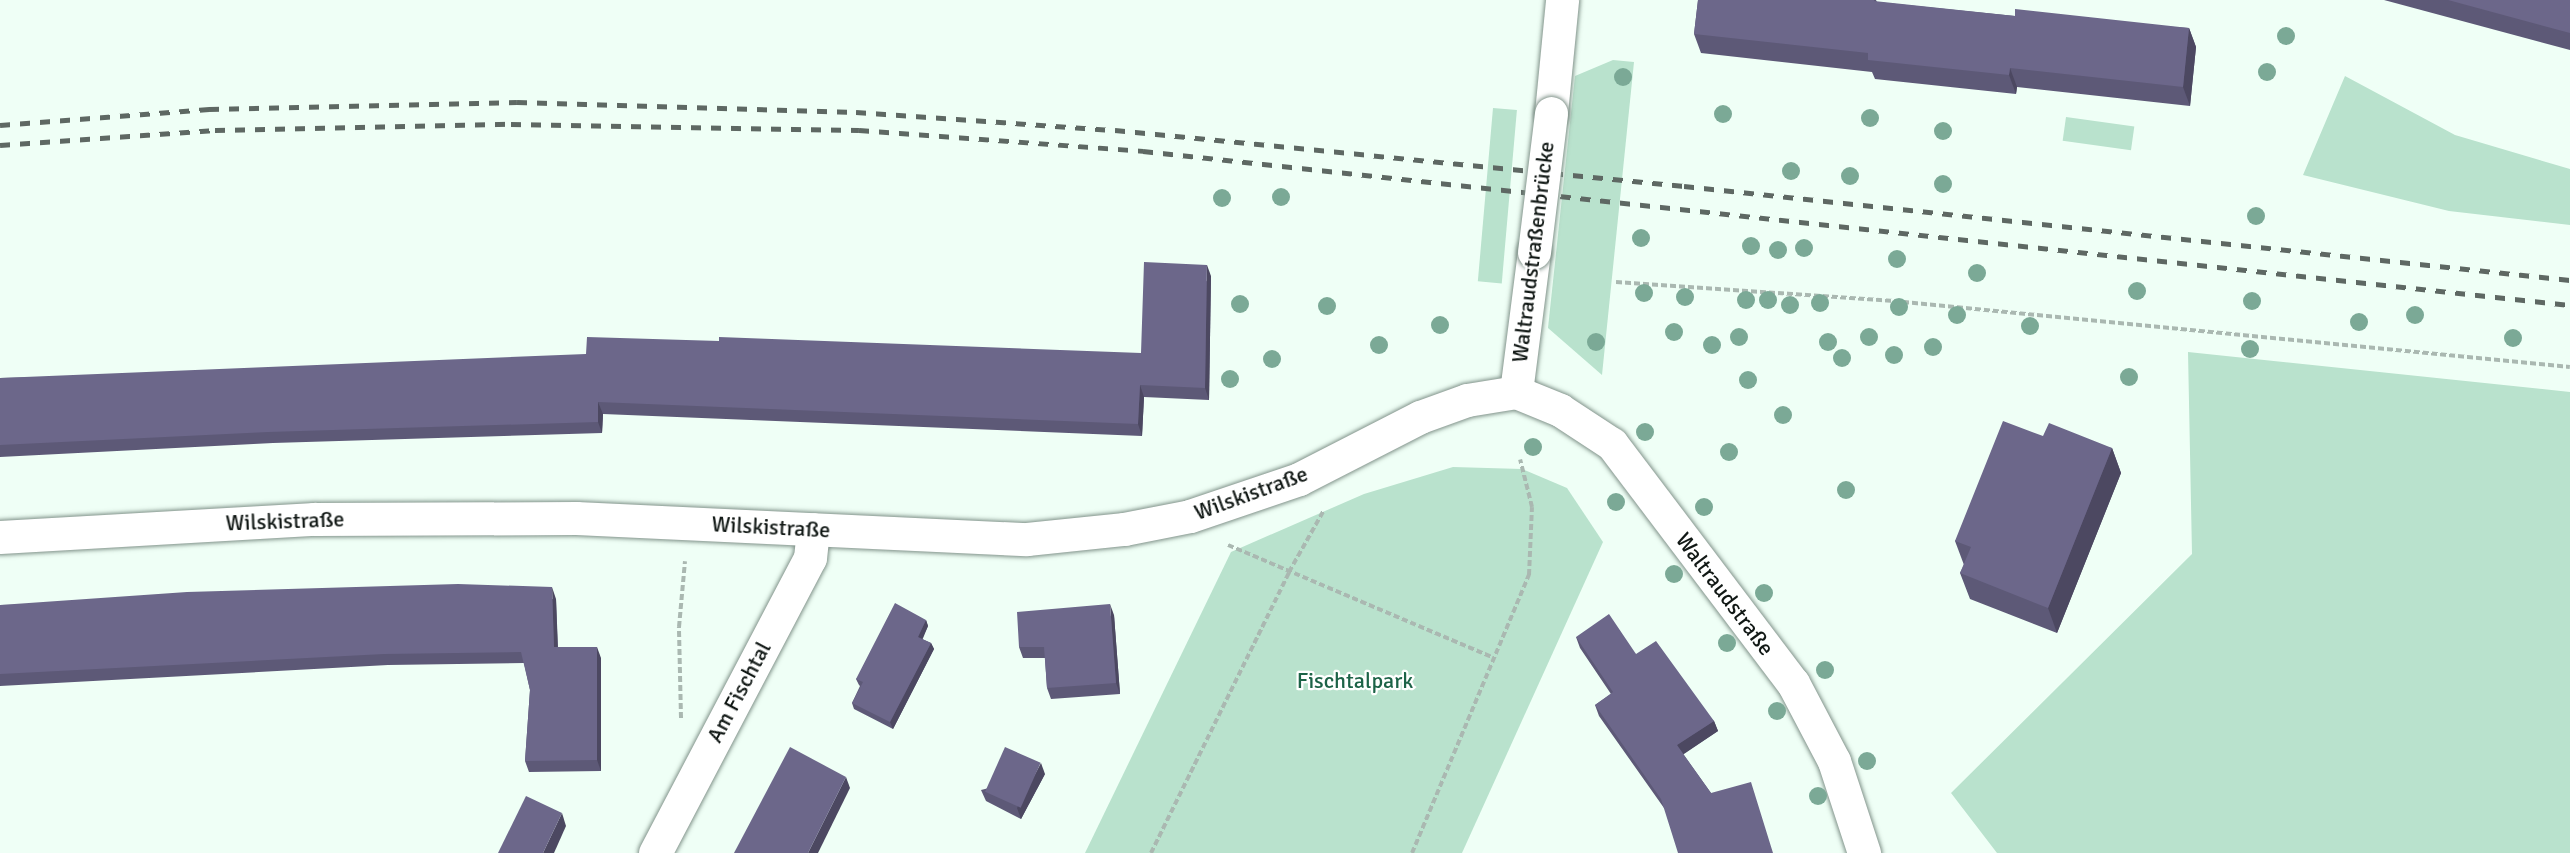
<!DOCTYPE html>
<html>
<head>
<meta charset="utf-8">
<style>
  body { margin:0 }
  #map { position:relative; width:2570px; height:853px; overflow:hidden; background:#effff6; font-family:Signika,sans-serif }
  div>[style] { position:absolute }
  .green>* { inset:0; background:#b9e2cd; transform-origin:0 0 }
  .path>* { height:4px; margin-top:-2px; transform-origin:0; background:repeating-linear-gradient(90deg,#aab8b1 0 6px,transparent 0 9px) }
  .roads { filter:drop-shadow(0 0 2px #82948b) drop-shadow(0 0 2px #82948b) }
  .minor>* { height:33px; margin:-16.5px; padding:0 16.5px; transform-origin:16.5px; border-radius:16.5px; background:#fff }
  .rail>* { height:4.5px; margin-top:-2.25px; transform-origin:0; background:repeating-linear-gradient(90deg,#5e6863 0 10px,transparent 0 20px) }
  .bridges { filter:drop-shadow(0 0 2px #82948b) drop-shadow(0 0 2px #82948b) }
  .minor-bridge>* { height:33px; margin:-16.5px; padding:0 16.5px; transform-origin:16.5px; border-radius:16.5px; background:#fff }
  .trees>* { width:18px; height:18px; margin:-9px; border-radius:50%; background:#7ba996 }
  .wall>* { inset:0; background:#5d5977 }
  .shaded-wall>* { inset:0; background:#4c4861 }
  .building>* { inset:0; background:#6c678a; transform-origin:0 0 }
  span { translate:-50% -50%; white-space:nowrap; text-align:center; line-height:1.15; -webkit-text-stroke:4.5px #fff; paint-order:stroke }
  .street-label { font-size:22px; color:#111815 }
  .park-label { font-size:22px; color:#1c6347 }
</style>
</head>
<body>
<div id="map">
  <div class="green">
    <div style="clip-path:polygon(1613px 60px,1634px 62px,1602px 375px,1548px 328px,1575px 76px)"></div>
    <div style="clip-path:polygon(2345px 76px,2455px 135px,2570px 169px,2570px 225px,2449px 211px,2303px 175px)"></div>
    <div style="left:1493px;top:108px;width:24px;height:174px;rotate:5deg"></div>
    <div style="left:2066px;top:117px;width:69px;height:24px;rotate:8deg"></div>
    <div style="clip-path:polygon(2188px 352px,2570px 392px,2570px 853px,1997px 853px,1951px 793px,2192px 554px)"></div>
    <div style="clip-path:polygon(1453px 467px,1522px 469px,1567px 488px,1603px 542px,1462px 853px,1085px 853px,1231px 552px,1364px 494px)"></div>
  </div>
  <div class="path">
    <div style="left:1616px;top:282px;width:279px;rotate:3.9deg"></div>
    <div style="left:1894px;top:301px;width:679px;rotate:5.58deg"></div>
    <div style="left:1228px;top:545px;width:287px;rotate:23deg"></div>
    <div style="left:681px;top:718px;width:91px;rotate:-91.3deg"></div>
    <div style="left:679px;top:627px;width:66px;rotate:-84.8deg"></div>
    <div style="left:1151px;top:853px;width:313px;rotate:-63.8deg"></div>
    <div style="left:1289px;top:572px;width:71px;rotate:-60.6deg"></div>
    <div style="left:1412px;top:853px;width:302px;rotate:-67.2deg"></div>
    <div style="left:1529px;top:575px;width:68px;rotate:-87.5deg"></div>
    <div style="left:1532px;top:507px;width:49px;rotate:-104deg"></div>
  </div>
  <div class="roads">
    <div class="minor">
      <div style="left:1551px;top:113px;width:114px;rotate:-84.4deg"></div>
      <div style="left:1516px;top:392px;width:48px;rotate:22.2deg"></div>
      <div style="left:1560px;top:410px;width:62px;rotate:33.2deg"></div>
      <div style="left:1612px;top:444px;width:300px;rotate:52.9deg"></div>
      <div style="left:1793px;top:683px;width:88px;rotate:62.3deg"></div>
      <div style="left:1834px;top:761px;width:97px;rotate:71.9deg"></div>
      <div style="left:1516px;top:392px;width:141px;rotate:-82.7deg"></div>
      <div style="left:0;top:537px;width:315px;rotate:-3.3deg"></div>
      <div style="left:314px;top:519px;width:262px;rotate:-0.2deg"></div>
      <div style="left:576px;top:518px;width:451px;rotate:2.7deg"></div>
      <div style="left:1027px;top:539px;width:98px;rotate:-5.9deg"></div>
      <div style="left:1124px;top:529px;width:67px;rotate:-11.1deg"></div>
      <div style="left:1190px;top:516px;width:115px;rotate:-18.7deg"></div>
      <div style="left:1299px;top:479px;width:136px;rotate:-27.1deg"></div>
      <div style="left:1420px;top:417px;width:50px;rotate:-19.9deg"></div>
      <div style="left:1467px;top:400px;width:50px;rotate:-9.3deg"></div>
      <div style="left:655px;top:853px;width:333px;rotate:-62.3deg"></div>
      <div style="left:810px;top:558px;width:29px;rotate:-84deg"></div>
    </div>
  </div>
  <div class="rail">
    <div style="left:0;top:125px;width:210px;rotate:-4.4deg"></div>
    <div style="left:209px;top:109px;width:308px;rotate:-1.3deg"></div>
    <div style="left:517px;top:102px;width:339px;rotate:1.7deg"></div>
    <div style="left:856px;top:112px;width:260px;rotate:4deg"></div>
    <div style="left:1115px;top:130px;width:572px;rotate:5.62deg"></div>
    <div style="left:1684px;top:186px;width:891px;rotate:6.06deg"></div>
    <div style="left:0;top:145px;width:216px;rotate:-4deg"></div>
    <div style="left:215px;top:130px;width:296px;rotate:-1.2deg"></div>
    <div style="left:511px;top:124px;width:348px;rotate:1deg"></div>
    <div style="left:859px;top:130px;width:285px;rotate:4.2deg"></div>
    <div style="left:1143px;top:151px;width:1435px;rotate:6.16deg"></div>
  </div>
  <div class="bridges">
    <div class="minor-bridge">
      <div style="left:1534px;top:252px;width:140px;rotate:-83deg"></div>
    </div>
  </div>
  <div class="trees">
    <div style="left:2286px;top:36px"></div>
    <div style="left:2267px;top:72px"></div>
    <div style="left:1623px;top:77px"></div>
    <div style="left:1723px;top:114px"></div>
    <div style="left:1870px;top:118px"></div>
    <div style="left:1943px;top:131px"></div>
    <div style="left:1791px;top:171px"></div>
    <div style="left:1850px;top:176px"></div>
    <div style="left:1943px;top:184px"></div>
    <div style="left:1281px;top:197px"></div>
    <div style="left:1222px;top:198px"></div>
    <div style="left:2256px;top:216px"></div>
    <div style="left:1641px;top:238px"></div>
    <div style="left:1751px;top:246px"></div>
    <div style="left:1804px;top:248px"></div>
    <div style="left:1778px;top:250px"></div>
    <div style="left:1897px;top:259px"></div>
    <div style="left:1977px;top:273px"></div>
    <div style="left:2137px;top:291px"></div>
    <div style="left:1644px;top:293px"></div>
    <div style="left:1685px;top:297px"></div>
    <div style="left:1746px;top:300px"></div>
    <div style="left:1768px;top:300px"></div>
    <div style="left:2252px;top:301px"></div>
    <div style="left:1820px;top:303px"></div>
    <div style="left:1240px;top:304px"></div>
    <div style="left:1790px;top:305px"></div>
    <div style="left:1327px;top:306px"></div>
    <div style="left:1899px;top:307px"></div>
    <div style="left:1957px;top:315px"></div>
    <div style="left:2415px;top:315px"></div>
    <div style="left:2359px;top:322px"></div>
    <div style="left:1440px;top:325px"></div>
    <div style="left:2030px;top:326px"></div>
    <div style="left:1674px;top:332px"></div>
    <div style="left:1739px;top:337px"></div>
    <div style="left:1869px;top:337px"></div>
    <div style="left:2513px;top:338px"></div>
    <div style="left:1596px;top:342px"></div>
    <div style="left:1828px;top:342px"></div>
    <div style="left:1379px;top:345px"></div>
    <div style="left:1712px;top:345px"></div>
    <div style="left:1933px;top:347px"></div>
    <div style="left:2250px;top:349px"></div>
    <div style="left:1894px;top:355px"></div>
    <div style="left:1842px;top:358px"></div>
    <div style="left:1272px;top:359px"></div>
    <div style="left:2129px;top:377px"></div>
    <div style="left:1230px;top:379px"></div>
    <div style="left:1748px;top:380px"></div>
    <div style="left:1783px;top:415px"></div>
    <div style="left:1645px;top:432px"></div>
    <div style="left:1533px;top:447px"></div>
    <div style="left:1729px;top:452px"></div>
    <div style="left:1846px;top:490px"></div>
    <div style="left:1616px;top:502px"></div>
    <div style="left:1704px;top:507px"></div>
    <div style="left:1674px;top:574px"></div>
    <div style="left:1764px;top:593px"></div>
    <div style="left:1727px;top:643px"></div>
    <div style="left:1825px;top:670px"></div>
    <div style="left:1777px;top:711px"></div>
    <div style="left:1867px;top:761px"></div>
    <div style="left:1818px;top:796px"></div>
  </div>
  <div class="wall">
    <div style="clip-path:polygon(1698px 0,1876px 0,1877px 2px,2015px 16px,2189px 28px,2196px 47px,2190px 106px,2017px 87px,2016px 94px,1875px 79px,1872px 72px,1701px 53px,1694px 34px)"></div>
    <div style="clip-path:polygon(2384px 0,2570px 0,2570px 50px)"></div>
    <div style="clip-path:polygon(1211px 276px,1209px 400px,1144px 397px,1142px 436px,603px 414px,602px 433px,273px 443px,0 457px,0 378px,1141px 353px)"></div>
    <div style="clip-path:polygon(2043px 436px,2112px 448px,2121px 473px,2057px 633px,1970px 599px,1960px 573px,1964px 565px,1955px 541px)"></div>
    <div style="clip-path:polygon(556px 599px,558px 647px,601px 658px,601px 771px,529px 772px,525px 761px,530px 690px,524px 663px,388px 665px,0 686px,0 605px)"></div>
    <div style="clip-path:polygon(1114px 615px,1120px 694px,1051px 699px,1047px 688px,1045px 658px,1023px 658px,1019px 647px)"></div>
    <div style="clip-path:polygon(926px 620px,928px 626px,922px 639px,931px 643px,934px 649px,893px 729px,854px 709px,852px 703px,860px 686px,859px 685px,856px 679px)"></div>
    <div style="clip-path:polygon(1576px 637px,1636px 654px,1714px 721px,1718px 731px,1683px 754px,1711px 793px,1755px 793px,1664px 808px,1599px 716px,1595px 705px,1611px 694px,1580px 648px)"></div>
    <div style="clip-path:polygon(1045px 774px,1021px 819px,986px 801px,981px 790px)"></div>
  </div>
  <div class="shaded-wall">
    <div style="clip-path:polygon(2189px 28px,2196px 47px,2190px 106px,2183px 87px)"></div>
    <div style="clip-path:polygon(2010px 68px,2017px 87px,2016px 94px,2009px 75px)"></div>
    <div style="clip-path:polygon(1207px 265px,1211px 276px,1209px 400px,1205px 388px)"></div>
    <div style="clip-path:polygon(1140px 385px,1144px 397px,1142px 436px,1138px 424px)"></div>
    <div style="clip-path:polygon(598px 402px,603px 414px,602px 433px,598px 422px)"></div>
    <div style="clip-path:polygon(2112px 448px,2121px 473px,2057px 633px,2048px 608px)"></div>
    <div style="clip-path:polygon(552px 587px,556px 599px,558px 658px,554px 647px)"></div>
    <div style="clip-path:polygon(1110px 604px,1114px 615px,1120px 694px,1116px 683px)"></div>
    <div style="clip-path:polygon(926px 620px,928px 626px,921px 643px,918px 637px)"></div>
    <div style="clip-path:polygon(931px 643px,934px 649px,893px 729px,890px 722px)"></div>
    <div style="clip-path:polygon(597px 647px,601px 658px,601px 771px,597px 760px)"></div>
    <div style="clip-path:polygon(1714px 721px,1718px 731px,1681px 756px,1677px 745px)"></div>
    <div style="clip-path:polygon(1041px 763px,1045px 774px,1021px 819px,1017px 808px)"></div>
    <div style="clip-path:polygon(846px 777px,850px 788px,818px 853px,808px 853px)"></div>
    <div style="clip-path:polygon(562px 813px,566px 826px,554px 853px,543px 853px)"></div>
  </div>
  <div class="building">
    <div style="clip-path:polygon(1698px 0,1874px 0,1874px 1px,2015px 16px,2015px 9px,2189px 28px,2183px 87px,2010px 68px,2009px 75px,1868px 60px,1868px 53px,1694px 34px)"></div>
    <div style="clip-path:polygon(2448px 0,2570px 0,2570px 33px)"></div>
    <div style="clip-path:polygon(1144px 262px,1207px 265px,1205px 388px,1140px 385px,1138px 424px,598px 402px,598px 422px,268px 432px,0 445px,0 378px,586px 354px,587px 337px,719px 341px,719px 337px,1141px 353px)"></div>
    <div style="clip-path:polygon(2003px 421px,2043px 436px,2049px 423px,2112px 448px,2048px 608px,1960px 573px,1971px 547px,1955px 541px)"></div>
    <div style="clip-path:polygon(458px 584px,552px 587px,554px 647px,597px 647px,597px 760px,525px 761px,530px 690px,521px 652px,384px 654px,0 674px,0 605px,187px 592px)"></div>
    <div style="clip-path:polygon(895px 603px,926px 620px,918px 637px,931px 643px,890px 722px,852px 703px,863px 682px,856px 679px)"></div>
    <div style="clip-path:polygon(1110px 604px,1116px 683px,1047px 688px,1044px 647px,1019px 647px,1017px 612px)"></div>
    <div style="clip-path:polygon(1609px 614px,1636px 654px,1656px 641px,1714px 721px,1677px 745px,1711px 793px,1751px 782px,1773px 853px,1678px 853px,1661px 799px,1595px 705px,1613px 692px,1576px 637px)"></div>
    <div style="clip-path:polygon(790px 747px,846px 777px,808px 853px,734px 853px)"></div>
    <div style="left:1005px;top:747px;width:39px;height:49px;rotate:24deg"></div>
    <div style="clip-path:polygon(526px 796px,562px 813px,543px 853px,498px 853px)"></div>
  </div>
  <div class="street-label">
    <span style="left:1533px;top:252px;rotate:-83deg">Waltraudstraßenbrücke</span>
    <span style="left:1251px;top:493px;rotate:-20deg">Wilskistraße</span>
    <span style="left:285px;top:521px;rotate:-2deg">Wilskistraße</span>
    <span style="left:771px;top:527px;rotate:3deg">Wilskistraße</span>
    <span style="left:1725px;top:594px;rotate:53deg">Waltraudstraße</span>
    <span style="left:739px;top:692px;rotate:-62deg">Am Fischtal</span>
  </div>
  <div class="park-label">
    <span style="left:1355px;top:681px">Fischtalpark</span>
  </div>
</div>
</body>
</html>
